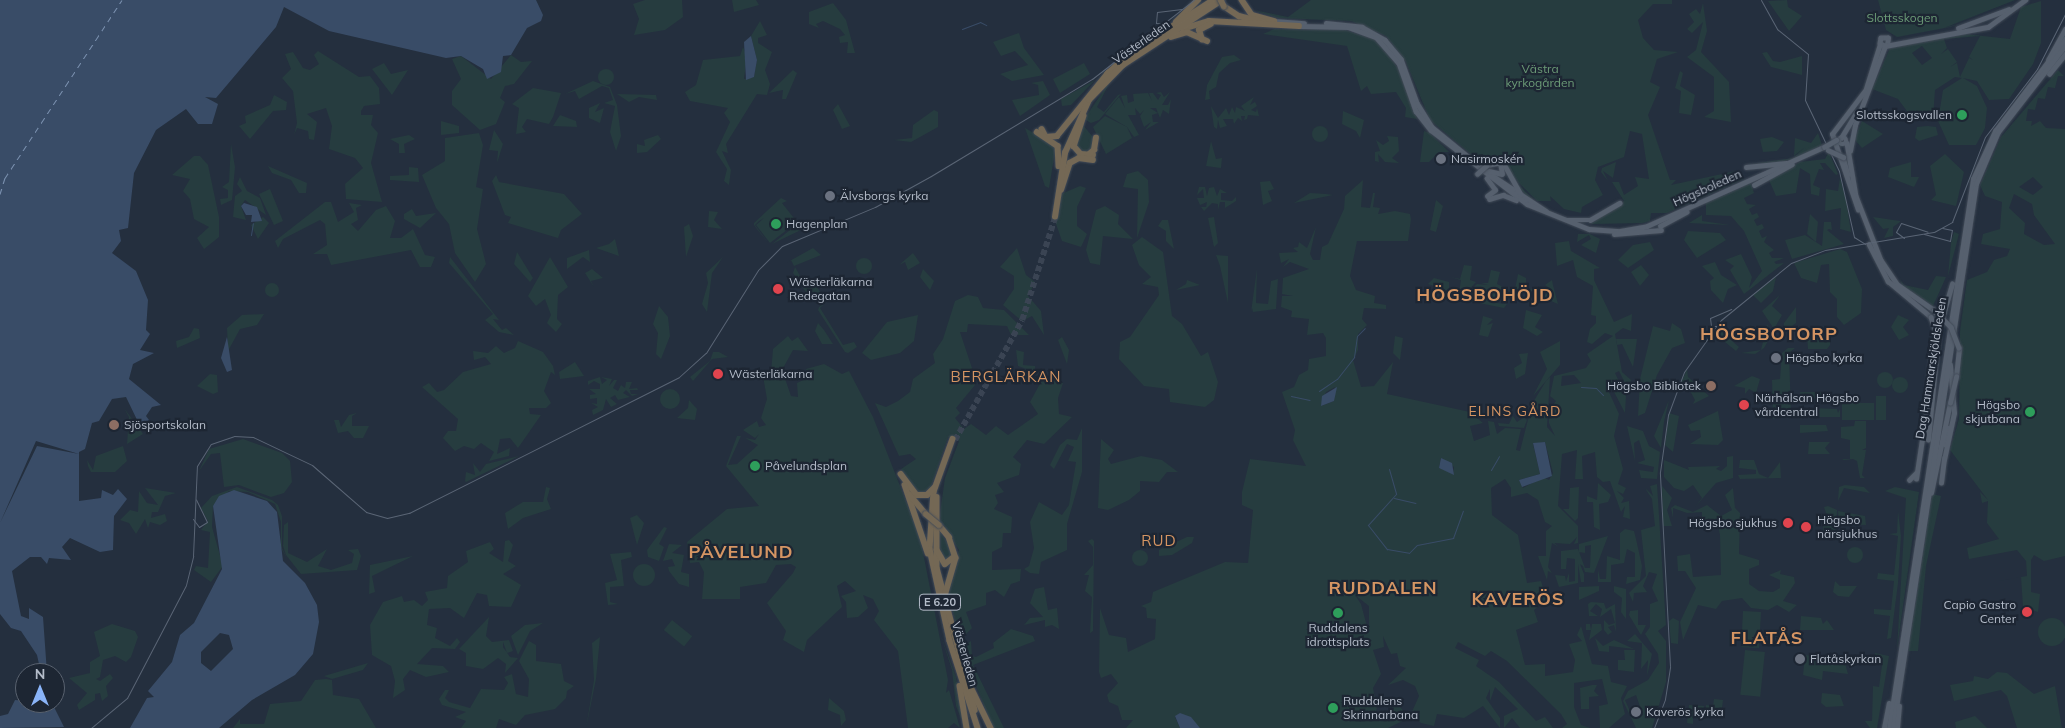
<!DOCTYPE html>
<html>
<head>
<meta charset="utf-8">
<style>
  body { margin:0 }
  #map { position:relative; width:2065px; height:728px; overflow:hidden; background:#242f3e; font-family:Mulish,sans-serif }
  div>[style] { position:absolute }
  .green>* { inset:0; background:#263c3f; transform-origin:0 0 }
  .round { border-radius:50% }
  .water>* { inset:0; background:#394c67 }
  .pier>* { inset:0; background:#242f3e }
  .stream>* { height:1px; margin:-0.5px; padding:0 0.5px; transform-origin:0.5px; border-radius:0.5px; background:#394c67 }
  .ferry>* { height:1px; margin-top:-0.5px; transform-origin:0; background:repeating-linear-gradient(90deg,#7c92b1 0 6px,transparent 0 11px) }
  .highway-tunnel>* { height:5.5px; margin-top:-2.75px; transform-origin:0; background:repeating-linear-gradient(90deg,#3a4453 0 5.5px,transparent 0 8.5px) }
  .roads { filter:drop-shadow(0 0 1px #414a57) drop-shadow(0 0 1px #414a57) }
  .major>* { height:4.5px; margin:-2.25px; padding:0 2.25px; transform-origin:2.25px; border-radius:2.25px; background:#56606e }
  .major>.ring { margin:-2.25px; padding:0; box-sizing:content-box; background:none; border:4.5px solid #56606e; border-radius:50% }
  .highway>* { height:5.5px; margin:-2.75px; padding:0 2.75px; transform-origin:2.75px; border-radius:2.75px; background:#746855 }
  .tram>* { height:1px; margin:-0.5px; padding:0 0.5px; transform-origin:0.5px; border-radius:0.5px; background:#5a6575 }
  .bridges { filter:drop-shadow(0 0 1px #414a57) drop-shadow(0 0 1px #414a57) }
  .major-bridge>* { height:4.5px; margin:-2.25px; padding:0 2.25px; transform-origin:2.25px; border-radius:2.25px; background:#56606e }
  .highway-bridge>* { height:5.5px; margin:-2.75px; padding:0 2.75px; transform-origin:2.75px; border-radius:2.75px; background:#746855 }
  .dots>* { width:14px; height:14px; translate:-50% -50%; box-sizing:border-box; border:2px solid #1d2633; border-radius:50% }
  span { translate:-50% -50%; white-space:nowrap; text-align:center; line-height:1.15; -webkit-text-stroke:4.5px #1d2633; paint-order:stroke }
  .shield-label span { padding:1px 4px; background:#1d2633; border:1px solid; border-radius:4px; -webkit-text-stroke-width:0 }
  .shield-label { font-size:11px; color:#b4bcc9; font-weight:700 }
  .park-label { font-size:12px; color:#6b9a76 }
  .street-label { font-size:12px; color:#b4bcc9 }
  .poi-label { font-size:12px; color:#b4bcc9 }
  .right { translate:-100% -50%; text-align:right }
  .left { translate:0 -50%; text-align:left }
  .neighbourhood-label { font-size:14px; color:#d59563; letter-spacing:1px }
  .quarter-label { font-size:15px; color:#d59563; letter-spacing:1px }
  .district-label { font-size:18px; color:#d59563; font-weight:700; letter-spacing:1px }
  .north { position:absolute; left:15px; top:663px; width:50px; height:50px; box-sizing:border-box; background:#1d2633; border:1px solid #59626f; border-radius:50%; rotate:0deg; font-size:14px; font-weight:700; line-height:20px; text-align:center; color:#b4bcc9 }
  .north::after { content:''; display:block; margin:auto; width:18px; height:22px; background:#8ab4f8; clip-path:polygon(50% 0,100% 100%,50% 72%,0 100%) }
</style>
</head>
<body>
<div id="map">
  <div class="green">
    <div style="clip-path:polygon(645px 0,682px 0,683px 17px,665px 30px,634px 35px,639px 19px,633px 4px)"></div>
    <div style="clip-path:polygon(732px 0,756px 0,759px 5px,734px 12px)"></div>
    <div style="clip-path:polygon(1311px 0,1672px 0,1672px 4px,1653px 4px,1638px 20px,1643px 38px,1654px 50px,1678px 52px,1657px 59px,1650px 82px,1660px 87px,1648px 115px,1670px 180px,1676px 180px,1671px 185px,1736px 171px,1744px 179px,1667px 213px,1651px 213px,1650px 221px,1643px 223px,1591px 224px,1624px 201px,1612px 182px,1619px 182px,1624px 195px,1638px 186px,1635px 177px,1649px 179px,1642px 134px,1630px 131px,1624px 157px,1598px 167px,1595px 180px,1603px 195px,1582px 207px,1581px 213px,1564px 209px,1550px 196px,1551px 201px,1537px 201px,1518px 182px,1506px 156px,1473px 156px,1430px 120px,1406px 62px,1386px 36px,1351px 21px,1277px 18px,1254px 10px,1288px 17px)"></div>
    <div style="clip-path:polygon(1787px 0,1788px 7px,1802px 16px,1789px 31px,1768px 1px)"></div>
    <div style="clip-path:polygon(1878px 0,2015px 0,1944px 28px,1966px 22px,1950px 27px,1897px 37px,1886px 30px)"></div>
    <div style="clip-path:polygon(evenodd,2041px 1px,2041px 43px,2033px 64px,2009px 99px,1989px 100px,1977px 81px,1963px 78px,1977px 86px,1987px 108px,1985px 128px,1976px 145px,1949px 145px,1938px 121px,1943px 90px,1962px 78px,1955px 77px,1935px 90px,1933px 118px,1912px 118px,1898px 99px,1872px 89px,1890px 48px,1965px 34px,2010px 39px,2021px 7px,2041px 1px,1980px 36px,1969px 57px,1973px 60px,1969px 58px,1960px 77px,1957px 63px,1950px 67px,1957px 62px,1948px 49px,1941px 54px,1947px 48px,1944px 39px,1980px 36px,2041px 1px,1922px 46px,1932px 58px,1922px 65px,1912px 53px,1922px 46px)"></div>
    <div style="clip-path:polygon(833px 3px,846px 20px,855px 53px,847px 53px,848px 42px,840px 43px,839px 37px,845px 35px,840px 29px,823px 21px,816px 24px,819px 28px,809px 24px,809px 12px)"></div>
    <div style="clip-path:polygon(1703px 3px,1707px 31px,1701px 52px,1729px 82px,1731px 122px,1704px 117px,1714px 111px,1714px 77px,1687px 57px,1696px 50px,1703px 22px,1692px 33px,1687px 29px,1694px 22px,1689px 14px,1696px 9px,1700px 14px)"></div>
    <div style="clip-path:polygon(760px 21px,767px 35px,758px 38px,758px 43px,772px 52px,765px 70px,770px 84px,767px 95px,757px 94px,726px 144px,728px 153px,722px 151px,731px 170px,729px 185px,724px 181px,727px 169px,716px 152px,730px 122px,724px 113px,728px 108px,690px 101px,685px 92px,696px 85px,703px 60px,740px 56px,743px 47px,747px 57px,744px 79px,754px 77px,757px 60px,751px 36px)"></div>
    <div style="clip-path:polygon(1274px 29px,1345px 30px,1376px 40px,1399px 69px,1417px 119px,1405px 117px,1406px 108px,1396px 92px,1371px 94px,1367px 86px,1361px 91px,1347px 46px,1263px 34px)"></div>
    <div style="clip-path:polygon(1019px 33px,1024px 48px,1044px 75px,1012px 81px,1000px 74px,1028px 65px,1015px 51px,1001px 56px,993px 42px)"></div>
    <div style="clip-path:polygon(318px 51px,359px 77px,370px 76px,379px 88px,380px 104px,364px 106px,361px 111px,361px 115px,373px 115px,371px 125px,378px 133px,371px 163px,382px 202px,346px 199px,345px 184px,363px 168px,355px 158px,329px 149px,332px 126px,326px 108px,307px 114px,317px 122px,314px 140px,309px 139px,308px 131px,297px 128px,294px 135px,297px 123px,293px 91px,282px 78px,291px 69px,285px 54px,293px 52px,303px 68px,310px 70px,319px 64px,314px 55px)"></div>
    <div style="clip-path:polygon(1767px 52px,1773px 61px,1780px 62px,1802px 56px,1802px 75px,1771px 67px,1762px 53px)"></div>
    <div style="clip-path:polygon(511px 55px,521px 62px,532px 61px,514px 84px,505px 86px,500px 98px,505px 102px,496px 124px,480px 130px,452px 105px,452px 91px,461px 79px,452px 59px,461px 56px,491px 79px)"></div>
    <div style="clip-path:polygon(1234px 55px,1241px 60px,1230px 63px,1219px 73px,1216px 87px,1209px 91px,1210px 99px,1205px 100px,1207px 85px,1222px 57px)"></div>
    <div style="clip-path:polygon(384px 63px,391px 74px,408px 70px,392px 95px,372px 69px)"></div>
    <div style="clip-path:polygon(1084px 63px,1090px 74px,1060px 93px,1053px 79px)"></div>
    <div class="round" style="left:598px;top:69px;width:16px;height:16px"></div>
    <div style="clip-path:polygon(793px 70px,797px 73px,786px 99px,782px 99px,783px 90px,769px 93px)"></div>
    <div style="clip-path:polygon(evenodd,2058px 70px,2064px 76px,2058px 76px,2055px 88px,2048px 87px,2045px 99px,2038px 98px,2035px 110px,2028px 109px,2026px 121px,2032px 121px,2031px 126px,2040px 121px,2046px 128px,2065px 129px,2065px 556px,2044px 561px,2034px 555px,2031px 560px,2031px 592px,2040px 594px,2038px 612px,2023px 607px,2021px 577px,1976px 585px,2027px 576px,2026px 561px,2017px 550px,1969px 559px,1967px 548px,1999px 539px,1987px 523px,1988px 501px,1982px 503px,1980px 492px,1988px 500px,1950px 450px,1959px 419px,1960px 331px,1967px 280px,1987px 272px,1994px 260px,2007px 256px,2010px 249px,1981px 244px,1983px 234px,2000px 229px,2002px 202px,1985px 196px,1980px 185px,2001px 137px,2058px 70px,2033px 177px,2043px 187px,2033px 195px,2019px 187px,2033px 177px,2058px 70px,2014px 194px,2032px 204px,2034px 215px,2055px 244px,2044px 245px,2024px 234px,2025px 223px,2009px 208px,2014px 194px)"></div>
    <div style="clip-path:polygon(1680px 71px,1683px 73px,1680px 86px,1695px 95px,1691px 115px,1679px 113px,1681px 91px,1675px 88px)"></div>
    <div style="clip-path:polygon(1095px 80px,1071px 105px,1062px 106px,1061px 99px)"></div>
    <div style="clip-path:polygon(1111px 80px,1097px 107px,1104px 112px,1118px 95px,1121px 94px,1099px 120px,1091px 123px,1084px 119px)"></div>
    <div style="clip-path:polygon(593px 81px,610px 87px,617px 105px,621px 136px,616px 151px,610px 132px,615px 106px,604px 103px,613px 100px,609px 88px,602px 86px,579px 99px,575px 91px,565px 94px)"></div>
    <div style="clip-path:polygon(1043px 81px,1050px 95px,1020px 116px,1012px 100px,1039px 95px,1038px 85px,1031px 83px)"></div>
    <div style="clip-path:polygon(533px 88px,561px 93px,553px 117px,549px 124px,527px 119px,522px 127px,526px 132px,516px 134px,519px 108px,512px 104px)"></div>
    <div style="clip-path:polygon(1161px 92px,1164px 97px,1170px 92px,1162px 105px,1168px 105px,1171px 99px,1169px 114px,1163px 110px,1160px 118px,1156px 108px,1150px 108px,1158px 113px,1152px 115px,1153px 122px,1159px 122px,1145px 130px,1151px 122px,1144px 127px,1140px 116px,1144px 110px,1140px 114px,1135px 108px,1136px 115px,1128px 115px,1139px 135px,1134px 137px,1127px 127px,1105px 114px,1119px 97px,1125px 108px,1121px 96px,1127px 95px,1128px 103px,1134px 101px,1133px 94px,1148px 93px,1152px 101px,1149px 93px,1153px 93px,1158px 100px,1161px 95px,1156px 93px)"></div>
    <div style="clip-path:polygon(617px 94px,656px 95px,657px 100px,639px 97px,629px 102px)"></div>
    <div style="clip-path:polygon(274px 95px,287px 102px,286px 110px,273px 111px,250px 139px,239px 126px,246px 123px,245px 116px,270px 105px)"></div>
    <div style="clip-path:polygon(1254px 97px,1250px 105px,1255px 102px,1257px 106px,1251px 110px,1256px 112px,1257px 108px,1259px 116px,1248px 115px,1247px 119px,1244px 120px,1245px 116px,1241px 116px,1242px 121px,1238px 118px,1234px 124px,1233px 119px,1223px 119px,1227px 126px,1220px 128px,1218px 120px,1217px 129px,1214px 127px,1211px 106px,1218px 118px,1226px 108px,1229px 115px,1232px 107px,1235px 113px,1236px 107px,1245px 111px,1241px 106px)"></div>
    <div style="clip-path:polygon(600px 103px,595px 112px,604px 108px,600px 123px,589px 118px,589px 108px)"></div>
    <div style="clip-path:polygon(838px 104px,850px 126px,842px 129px,833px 110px)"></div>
    <div style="clip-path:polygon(934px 110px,938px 112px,938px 127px,911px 142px,894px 140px,912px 138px,913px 125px)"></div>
    <div style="clip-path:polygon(1343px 111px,1364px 120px,1360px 138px,1356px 131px,1342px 124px)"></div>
    <div style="clip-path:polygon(560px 115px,576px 121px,577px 127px,553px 126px)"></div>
    <div style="clip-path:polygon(1105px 116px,1127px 127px,1132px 138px,1106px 154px,1093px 127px)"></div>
    <div style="clip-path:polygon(441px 121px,459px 126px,459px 133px,441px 135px)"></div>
    <div style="clip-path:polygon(1862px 121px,1883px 134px,1862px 148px,1854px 139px)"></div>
    <div style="clip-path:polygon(1082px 124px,1093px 137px,1093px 151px,1083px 153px,1076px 145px)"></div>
    <div style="clip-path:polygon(1928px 126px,1936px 127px,1938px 135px,1919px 141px,1915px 138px,1917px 127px)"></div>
    <div class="round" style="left:1312px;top:126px;width:16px;height:16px"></div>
    <div style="clip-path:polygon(1025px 128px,1056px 146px,1049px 188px,1045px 186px)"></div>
    <div style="clip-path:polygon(494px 130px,503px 144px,497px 163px,498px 151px,489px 150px)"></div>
    <div style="clip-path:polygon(1424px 131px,1430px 133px,1449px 152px,1439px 152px,1429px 162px,1420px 162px)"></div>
    <div style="clip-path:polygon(479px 133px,483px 145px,476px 187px,483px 189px,477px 229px,486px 264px,475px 282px,455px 253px,449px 224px,436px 208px,422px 175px,445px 161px,445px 138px)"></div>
    <div style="clip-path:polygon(1818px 133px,1822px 145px,1807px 153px,1794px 159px,1780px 162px,1751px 164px,1793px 158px,1805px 147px,1794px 156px,1795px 138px,1811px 143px)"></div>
    <div style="clip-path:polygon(409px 135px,415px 139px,404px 144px,405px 153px,399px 153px,399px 144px,390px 139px)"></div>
    <div style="clip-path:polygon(658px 135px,661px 139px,647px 152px,637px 153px,637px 144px,645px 146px,644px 140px)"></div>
    <div style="clip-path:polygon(1387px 136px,1398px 137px,1399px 151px,1392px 158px,1399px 163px,1385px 162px,1378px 154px,1379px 162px,1375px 161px,1375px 152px,1380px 151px,1376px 140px,1383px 145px,1389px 141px)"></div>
    <div style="clip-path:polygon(1772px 137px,1784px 142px,1777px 151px,1763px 152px,1760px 139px)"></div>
    <div style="clip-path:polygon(1211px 141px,1216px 159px,1222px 158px,1221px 168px,1206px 166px)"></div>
    <div style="clip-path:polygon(231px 144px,235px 167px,232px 200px,221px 205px,220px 199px,228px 198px,228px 190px,222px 187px,229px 182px)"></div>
    <div style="clip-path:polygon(1829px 152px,1838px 174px,1836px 175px,1825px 163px,1820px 163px,1824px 170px,1819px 169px,1813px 185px,1820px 188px,1819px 196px,1811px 194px,1810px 174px,1800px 168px,1796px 193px,1776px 196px,1769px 180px,1800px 162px,1825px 159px)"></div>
    <div style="clip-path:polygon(1945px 154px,1964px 172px,1956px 206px,1931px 200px,1936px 195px,1930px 166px)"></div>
    <div style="clip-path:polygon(1496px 155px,1508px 160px,1519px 185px,1537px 203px,1520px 191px,1505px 161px,1481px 161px)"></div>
    <div style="clip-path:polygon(194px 156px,200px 156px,208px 165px,219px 217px,219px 237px,204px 249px,197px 238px,209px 227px,194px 219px,190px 199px,183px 191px,190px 179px,172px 175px)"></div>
    <div style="clip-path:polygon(1616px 162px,1613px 178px,1603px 171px,1608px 181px,1601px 172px,1602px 168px)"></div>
    <div style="clip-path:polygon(1911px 162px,1911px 177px,1919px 177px,1914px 187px,1888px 177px,1890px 168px)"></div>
    <div style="clip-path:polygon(268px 166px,307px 183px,306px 193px,299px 193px,291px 180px,272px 173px)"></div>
    <div style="clip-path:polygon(409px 167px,418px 168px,419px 182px,390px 180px,390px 176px,409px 175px)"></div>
    <div style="clip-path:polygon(1138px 171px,1148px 180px,1149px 202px,1137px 238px,1138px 189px,1123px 187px,1127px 174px)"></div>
    <div style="clip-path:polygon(496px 175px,499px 182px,564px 194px,582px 214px,561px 230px,558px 238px,508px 223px,511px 217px,505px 215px,492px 181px)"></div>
    <div style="clip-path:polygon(240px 177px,247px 191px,260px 198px,266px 215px,245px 200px,241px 206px,246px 220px,233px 217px,235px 196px,242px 191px,237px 184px)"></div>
    <div style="clip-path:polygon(1840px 178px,1846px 200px,1851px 232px,1840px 229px,1841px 208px,1825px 211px,1826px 189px,1838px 191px)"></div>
    <div style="clip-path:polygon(evenodd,1363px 180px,1361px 207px,1370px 208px,1373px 193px,1375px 193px,1373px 207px,1380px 208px,1378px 214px,1395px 211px,1410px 214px,1411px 219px,1408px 241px,1357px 241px,1350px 276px,1356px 290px,1375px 296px,1374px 303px,1386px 305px,1386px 309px,1364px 308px,1362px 319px,1367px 325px,1358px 334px,1358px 350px,1353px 360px,1361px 387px,1374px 386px,1393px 362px,1387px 394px,1470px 412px,1483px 423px,1470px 426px,1474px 441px,1490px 435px,1488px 421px,1494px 422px,1497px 434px,1505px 428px,1521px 429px,1516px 450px,1520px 451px,1532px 404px,1546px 381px,1550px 377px,1547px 427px,1555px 436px,1549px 423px,1549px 410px,1556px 401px,1550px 396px,1554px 376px,1586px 368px,1591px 361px,1587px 354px,1613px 336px,1605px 333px,1592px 344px,1587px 342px,1590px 329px,1596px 323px,1596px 316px,1591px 315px,1593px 286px,1577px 277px,1573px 260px,1557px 266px,1555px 243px,1569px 241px,1571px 251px,1600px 268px,1594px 269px,1594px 280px,1614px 322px,1632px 314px,1631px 331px,1623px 328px,1615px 334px,1622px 372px,1631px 380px,1628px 389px,1619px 371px,1615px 373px,1626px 396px,1625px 413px,1612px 388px,1608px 390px,1619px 414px,1614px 436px,1623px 469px,1618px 484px,1626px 488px,1623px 494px,1617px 491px,1624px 498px,1621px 503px,1629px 501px,1630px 519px,1623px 517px,1625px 506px,1621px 512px,1610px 481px,1603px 482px,1597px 477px,1595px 452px,1582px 456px,1583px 479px,1575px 479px,1577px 450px,1562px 454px,1558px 506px,1578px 526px,1578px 543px,1574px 544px,1577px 537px,1570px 544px,1554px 543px,1559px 547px,1552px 543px,1548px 567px,1552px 573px,1548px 571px,1547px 580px,1538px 556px,1546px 556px,1546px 531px,1552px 526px,1545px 522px,1538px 500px,1527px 493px,1511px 497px,1511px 488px,1505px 479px,1491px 488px,1492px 515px,1518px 535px,1527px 583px,1541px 581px,1548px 605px,1542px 604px,1534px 610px,1538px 622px,1516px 630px,1525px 665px,1545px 664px,1545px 676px,1573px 672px,1575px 660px,1569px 644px,1582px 641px,1577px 635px,1581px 626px,1592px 664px,1608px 666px,1611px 682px,1627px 686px,1621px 698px,1625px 714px,1609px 728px,1600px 728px,1599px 706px,1608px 704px,1602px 679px,1574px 683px,1574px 707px,1581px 725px,1590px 728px,1562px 728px,1567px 724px,1561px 714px,1507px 661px,1491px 651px,1485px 656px,1458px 642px,1455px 648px,1479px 660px,1476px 666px,1499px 682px,1536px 721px,1545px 717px,1553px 728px,1520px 728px,1512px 718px,1504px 728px,1504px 716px,1518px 709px,1495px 687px,1490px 701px,1490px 689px,1486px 698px,1500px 718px,1500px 728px,1483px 706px,1464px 718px,1437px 714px,1434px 726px,1421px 723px,1411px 714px,1419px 696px,1415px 686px,1403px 680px,1388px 685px,1406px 668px,1400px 666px,1397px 653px,1391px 654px,1383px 636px,1384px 647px,1373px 650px,1381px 674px,1373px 688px,1377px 708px,1374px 718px,1378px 720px,1397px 703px,1409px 718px,1388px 728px,1200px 728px,1180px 713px,1175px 717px,1180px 728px,1126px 728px,1133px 720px,1122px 720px,1118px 706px,1109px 702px,1107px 695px,1118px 683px,1111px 674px,1101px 678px,1099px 672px,1100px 608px,1109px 635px,1126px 638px,1128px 652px,1155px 639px,1156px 619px,1147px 618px,1146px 608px,1141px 606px,1151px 602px,1153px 592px,1225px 562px,1248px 563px,1253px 510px,1242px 505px,1242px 492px,1250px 459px,1306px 466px,1293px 440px,1295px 430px,1282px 392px,1294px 387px,1299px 375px,1308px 370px,1309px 359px,1326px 356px,1326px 338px,1323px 333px,1307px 335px,1309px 319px,1291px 317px,1292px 311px,1281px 307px,1282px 296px,1293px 296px,1282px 294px,1283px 278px,1309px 269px,1290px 262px,1283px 267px,1289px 259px,1281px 263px,1279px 253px,1298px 252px,1293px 248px,1298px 247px,1299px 242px,1307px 248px,1316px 227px,1310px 254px,1313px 260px,1320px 260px,1322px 247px,1328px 244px,1344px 209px,1345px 196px,1363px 180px,1574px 375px,1581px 383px,1561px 386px,1562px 376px,1574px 375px,1363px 180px,1335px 387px,1334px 401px,1321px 406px,1326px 392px,1335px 387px,1363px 180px,1545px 442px,1553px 473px,1549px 480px,1543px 477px,1523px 488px,1519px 480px,1540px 474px,1533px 444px,1545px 442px,1363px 180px,1441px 458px,1454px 467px,1453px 473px,1439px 468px,1441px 458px,1363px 180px,1355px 595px,1369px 606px,1369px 634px,1361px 604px,1355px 595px)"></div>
    <div style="clip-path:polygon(1270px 181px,1274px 189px,1268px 191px,1272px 201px,1263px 205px,1260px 182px)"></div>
    <div style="clip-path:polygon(1751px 183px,1754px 193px,1744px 198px,1747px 204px,1756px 205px,1749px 209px,1752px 215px,1757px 213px,1759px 217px,1754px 220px,1757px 226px,1762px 224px,1764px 228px,1759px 231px,1762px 238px,1767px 236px,1764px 242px,1774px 250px,1769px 253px,1772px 258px,1784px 258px,1774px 262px,1770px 257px,1776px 264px,1784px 263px,1744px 294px,1730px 270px,1734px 266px,1725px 260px,1741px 254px,1752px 277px,1749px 288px,1762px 271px,1744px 231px,1731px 216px,1706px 215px,1706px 203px)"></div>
    <div style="clip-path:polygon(1080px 186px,1086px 188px,1077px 207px,1077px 226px,1087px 234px,1081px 247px,1062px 241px,1055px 221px,1061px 194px)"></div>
    <div style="clip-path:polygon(1199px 187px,1205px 187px,1207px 196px,1209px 188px,1214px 187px,1217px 196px,1220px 189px,1227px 193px,1221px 193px,1221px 200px,1232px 201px,1236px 197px,1236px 201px,1225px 208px,1225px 202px,1220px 202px,1218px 210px,1218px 204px,1212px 203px,1204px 211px,1201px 207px,1206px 207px,1207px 202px,1200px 205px,1197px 198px,1204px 198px,1203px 189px,1197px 195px)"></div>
    <div style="clip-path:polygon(270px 189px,283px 221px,274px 225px,259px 194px)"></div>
    <div style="clip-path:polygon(1310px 193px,1326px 194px,1333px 195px,1294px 203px)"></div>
    <div style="clip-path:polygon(781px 198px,787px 201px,782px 203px,797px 222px,770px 243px,756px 225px,764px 218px,759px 221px,755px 225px,769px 244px,757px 229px,754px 225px,754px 223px)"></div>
    <div style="clip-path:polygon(1436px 200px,1443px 206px,1436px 232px,1430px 230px)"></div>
    <div style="clip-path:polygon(325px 202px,331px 202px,338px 222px,354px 212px,349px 203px,362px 205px,356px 208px,358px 220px,351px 224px,358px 231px,376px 210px,386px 206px,395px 221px,390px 238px,401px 238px,413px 229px,425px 255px,435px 257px,431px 267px,420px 267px,411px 250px,331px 265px,327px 254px,313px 254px,327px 245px,325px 224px,320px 220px,283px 239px,278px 248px,275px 241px)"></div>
    <div style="clip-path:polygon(1105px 206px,1119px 215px,1118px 224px,1133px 239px,1103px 236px,1100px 265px,1090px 263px,1086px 250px,1096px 210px)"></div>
    <div style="clip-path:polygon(412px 209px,416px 216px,436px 213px,420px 228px,404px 219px,404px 214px)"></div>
    <div style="clip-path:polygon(709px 211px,718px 212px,714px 220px,722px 229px,708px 227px)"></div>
    <div style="clip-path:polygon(1810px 214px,1818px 222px,1816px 242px,1807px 234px)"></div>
    <div style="clip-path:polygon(1702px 215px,1702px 221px,1730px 225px,1689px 223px)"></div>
    <div style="clip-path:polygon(263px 217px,269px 223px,258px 239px,251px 225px)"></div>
    <div style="clip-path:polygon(1214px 217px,1218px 243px,1214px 247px,1208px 218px)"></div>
    <div style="clip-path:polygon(1873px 217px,1900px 221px,1900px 222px,1893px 227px,1893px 236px,1884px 238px,1889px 228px,1883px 229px)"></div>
    <div style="clip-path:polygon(1162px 220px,1168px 220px,1174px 249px,1166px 241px,1166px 231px,1158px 226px)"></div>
    <div style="clip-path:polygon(799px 222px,805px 228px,772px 244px,794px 227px)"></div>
    <div style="clip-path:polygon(1824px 222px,1831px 222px,1832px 230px,1829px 229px,1827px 230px,1844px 244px,1792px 259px,1785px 240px,1805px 235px,1822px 246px)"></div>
    <div style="clip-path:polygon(689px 224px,693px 236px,686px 257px,684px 227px)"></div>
    <div style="clip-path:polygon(1688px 231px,1720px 233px,1726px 240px,1697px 258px,1684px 240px)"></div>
    <div style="clip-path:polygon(1954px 232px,1959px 234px,1948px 276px,1951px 243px)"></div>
    <div style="clip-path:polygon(1578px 234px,1590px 234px,1600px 239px,1596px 253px,1581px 245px,1591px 239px,1589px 235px,1577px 242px)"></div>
    <div style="clip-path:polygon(1142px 237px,1163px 252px,1172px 316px,1182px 324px,1201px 356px,1208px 352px,1218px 382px,1214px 400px,1205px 407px,1170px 402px,1169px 389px,1144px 386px,1119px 359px,1120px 342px,1130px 337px,1159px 295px,1158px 287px,1142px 284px,1151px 277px,1139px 265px,1132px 245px)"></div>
    <div style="clip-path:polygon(615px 239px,619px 256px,596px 248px,609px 244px)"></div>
    <div style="clip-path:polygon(1650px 242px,1654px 250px,1628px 268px,1618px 260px,1633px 245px)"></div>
    <div style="clip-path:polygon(813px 248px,821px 255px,794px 266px,791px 260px,786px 263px)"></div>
    <div style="clip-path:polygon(1017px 248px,1026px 275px,1035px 282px,1028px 296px,1041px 311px,1044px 335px,1032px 316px,1022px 321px,1003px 305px,1014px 289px,1014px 276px,1000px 267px)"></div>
    <div style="clip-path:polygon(1840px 249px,1847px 252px,1862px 289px,1861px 313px,1844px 325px,1837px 317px,1837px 299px,1830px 292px,1829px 264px,1821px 265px,1817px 283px,1801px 278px,1794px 263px)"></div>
    <div style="clip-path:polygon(589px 250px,590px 262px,583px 257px,567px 269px,567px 258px)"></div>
    <div style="clip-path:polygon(517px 252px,533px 278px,530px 282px,514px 264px)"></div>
    <div style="clip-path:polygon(913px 253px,920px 263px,908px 270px,905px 262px,899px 265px)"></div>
    <div style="clip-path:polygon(1216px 255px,1228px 256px,1228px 303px,1220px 266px)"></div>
    <div style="clip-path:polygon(450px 257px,499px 320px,493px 319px,502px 330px,506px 328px,514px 335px,499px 332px,485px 320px,493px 314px,449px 263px)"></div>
    <div style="clip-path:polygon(550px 257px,568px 287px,558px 295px,557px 319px,562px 324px,556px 332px,547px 323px,551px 315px,545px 299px,536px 306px,528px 296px)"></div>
    <div style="clip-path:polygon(723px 257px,712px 273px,707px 312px,702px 304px,708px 283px,706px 273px)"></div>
    <div class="round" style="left:856px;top:258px;width:16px;height:16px"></div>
    <div style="clip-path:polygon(1715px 262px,1721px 275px,1737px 285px,1728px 289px,1723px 303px,1711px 290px,1710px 281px,1714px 278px,1702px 266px)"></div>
    <div style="clip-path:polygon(1464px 265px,1472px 266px,1470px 280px,1476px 282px,1464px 295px,1459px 293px,1461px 280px,1450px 277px,1460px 279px)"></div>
    <div style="clip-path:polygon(1641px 265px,1649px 275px,1640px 286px,1631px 272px)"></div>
    <div style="clip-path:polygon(795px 267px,807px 288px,815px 284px,821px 293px,812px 301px,793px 273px)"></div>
    <div style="clip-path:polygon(592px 269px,603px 278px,591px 281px,594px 287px,585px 273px)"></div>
    <div style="clip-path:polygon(923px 269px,934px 281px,930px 290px,920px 277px)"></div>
    <div style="clip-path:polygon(1257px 269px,1256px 303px,1268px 304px,1271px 281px,1278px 279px,1276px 309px,1253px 312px,1252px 308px,1251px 312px)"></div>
    <div style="clip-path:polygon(1491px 270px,1500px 272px,1497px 284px,1503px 287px,1496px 295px,1501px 300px,1496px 303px,1507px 304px,1504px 308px,1444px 296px,1462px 297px,1477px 284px,1488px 285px,1481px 283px,1488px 283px)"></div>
    <div style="clip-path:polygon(1518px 274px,1526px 278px,1526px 290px,1539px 287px,1530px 292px,1515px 289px)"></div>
    <div style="clip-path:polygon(1936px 276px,1946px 277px,1933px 306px,1902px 285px,1900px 279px,1904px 285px,1928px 290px)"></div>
    <div style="clip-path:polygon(1776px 277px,1773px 291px,1761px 303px,1753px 295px)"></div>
    <div style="clip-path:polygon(1434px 278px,1449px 282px,1449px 291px,1428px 284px)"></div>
    <div style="clip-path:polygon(1187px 280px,1200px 285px,1176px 290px,1186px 284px)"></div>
    <div style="clip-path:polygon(1552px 280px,1553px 285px,1558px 304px,1544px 298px,1549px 288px,1545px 285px)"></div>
    <div class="round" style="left:265px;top:283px;width:14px;height:14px"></div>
    <div style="clip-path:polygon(968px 295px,978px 297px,983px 308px,1004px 310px,1029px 335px,1011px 335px,1007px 326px,968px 324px,967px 332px,960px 332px,975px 377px,975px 385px,956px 408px,960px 413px,955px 418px,964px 429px,971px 424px,986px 435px,996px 426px,1008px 435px,1038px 414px,1030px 402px,1042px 380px,1048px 379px,1063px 383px,1058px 398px,1059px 414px,1072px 417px,1044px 444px,1027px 440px,1013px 457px,1021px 464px,1019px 475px,997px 483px,1004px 492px,995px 495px,998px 503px,994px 509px,1012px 517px,1011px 533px,1003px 533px,1002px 547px,992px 552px,992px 570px,1021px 569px,1020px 581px,1011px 584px,1004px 597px,995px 590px,986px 593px,986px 605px,966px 612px,972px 628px,966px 634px,963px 625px,956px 625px,948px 592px,959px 550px,939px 520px,945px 478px,959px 441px,948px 437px,931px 487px,920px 495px,901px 469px,916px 459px,910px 454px,899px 456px,875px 403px,886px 407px,898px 401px,910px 392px,913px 379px,935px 363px,933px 354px,943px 339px,955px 301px)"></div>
    <div style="clip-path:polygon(1780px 295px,1772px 306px,1782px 315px,1774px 329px,1762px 311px)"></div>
    <div style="clip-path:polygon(826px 302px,820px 308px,843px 345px,854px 342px,857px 347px,848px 353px,845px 352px,818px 310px,819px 307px)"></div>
    <div style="clip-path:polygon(659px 306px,668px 317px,670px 336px,661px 359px,656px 354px,658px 333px,653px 324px)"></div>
    <div style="clip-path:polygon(1796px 307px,1796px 323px,1784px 332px,1784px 323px)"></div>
    <div style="clip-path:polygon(1526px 310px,1542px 315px,1535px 327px,1543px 332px,1537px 336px,1523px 328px)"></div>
    <div style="clip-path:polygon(264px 314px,257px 325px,240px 329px,228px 351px,227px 328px,242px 315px)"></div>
    <div style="clip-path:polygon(918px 315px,914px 341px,900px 353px,871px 360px,862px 353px,887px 322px)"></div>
    <div style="clip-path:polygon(1898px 315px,1909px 320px,1903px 327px,1909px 335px,1899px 340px,1891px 327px)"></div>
    <div style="clip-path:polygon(1483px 316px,1493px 319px,1487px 325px,1493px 323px,1488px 337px,1479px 335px)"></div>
    <div style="clip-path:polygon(818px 323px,824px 330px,833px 344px,822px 344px,815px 331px)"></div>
    <div style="clip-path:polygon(1672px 323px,1681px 329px,1685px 343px,1672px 348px,1657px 375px,1645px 413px,1638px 416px,1640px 379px,1653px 326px,1670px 331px)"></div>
    <div style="clip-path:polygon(1727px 323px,1723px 333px,1739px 347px,1736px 351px,1714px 333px)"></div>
    <div style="clip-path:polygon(1767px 324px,1772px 334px,1764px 348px,1755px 354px,1741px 353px,1761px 350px)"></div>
    <div style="clip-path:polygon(194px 328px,199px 329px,200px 338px,177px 348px,176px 341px,189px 337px)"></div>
    <div style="clip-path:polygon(1807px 335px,1830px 335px,1830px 345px,1827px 349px,1808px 349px)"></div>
    <div style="clip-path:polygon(788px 336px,792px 341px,798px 337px,808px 351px,793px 350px,782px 370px,791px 396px,798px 397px,797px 383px,810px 377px,806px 369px,824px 364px,842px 374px,849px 371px,873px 417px,920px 537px,948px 680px,946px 693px,949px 690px,960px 728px,954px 723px,948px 728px,908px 728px,898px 651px,874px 620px,879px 611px,873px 599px,863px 595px,868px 608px,858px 617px,847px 618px,846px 602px,841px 596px,856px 591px,845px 581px,837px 586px,842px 607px,807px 640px,804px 652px,783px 640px,786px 631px,767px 603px,793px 573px,796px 567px,791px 564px,776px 565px,766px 583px,740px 587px,740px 599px,702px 599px,704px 572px,699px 562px,690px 563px,687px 542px,727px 509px,759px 506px,726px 466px,737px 436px,741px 436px,728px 465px,737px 464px,758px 445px,745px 438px,755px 440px,759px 434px,755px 438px,743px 430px,757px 421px,759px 427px,766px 425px,761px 418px,767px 399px,763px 376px,771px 373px,773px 349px)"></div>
    <div style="clip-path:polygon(1395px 336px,1403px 338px,1400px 360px,1393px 353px)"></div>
    <div style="clip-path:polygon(1062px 337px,1069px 350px,1067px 364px,1058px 340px)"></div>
    <div style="clip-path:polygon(1616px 339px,1637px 339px,1633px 367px,1622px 344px,1617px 345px)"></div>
    <div style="clip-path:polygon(518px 341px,543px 352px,553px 366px,555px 375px,551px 372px,544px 391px,551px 403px,546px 408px,529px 408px,530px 414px,541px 415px,518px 448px,510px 438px,500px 439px,497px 454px,510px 448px,509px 456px,489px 461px,494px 452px,481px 443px,474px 449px,464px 446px,455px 451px,443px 438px,448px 431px,456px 431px,458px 419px,422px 387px,429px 383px,437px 392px,444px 390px,463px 372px,491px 364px,485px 357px,474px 360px,473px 351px,488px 353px,496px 346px,504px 353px,515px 348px)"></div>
    <div style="clip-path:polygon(1560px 341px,1560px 365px,1533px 396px,1547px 369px,1540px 352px)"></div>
    <div style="clip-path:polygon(1788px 348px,1795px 348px,1789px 353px,1791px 412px,1773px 419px,1772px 380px,1780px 379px,1782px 353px)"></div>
    <div style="clip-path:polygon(1016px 350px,1024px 352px,1023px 365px,1035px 366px,1035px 372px,1018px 366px)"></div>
    <div style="clip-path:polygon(713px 352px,719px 352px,728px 357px,712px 359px,693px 381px,690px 377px,710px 361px)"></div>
    <div style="clip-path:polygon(1528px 353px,1525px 374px,1516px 379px,1514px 368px,1522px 363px,1519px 354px)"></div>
    <div style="clip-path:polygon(575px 362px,584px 376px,560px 379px,559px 372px)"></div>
    <div style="clip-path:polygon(1687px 369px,1688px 377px,1709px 396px,1693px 404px,1695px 400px,1688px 387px,1680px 386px)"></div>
    <div class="round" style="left:1877px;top:372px;width:16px;height:16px"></div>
    <div style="clip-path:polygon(210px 374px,217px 375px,218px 392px,213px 394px,197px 386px)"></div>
    <div style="clip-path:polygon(1752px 376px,1760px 379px,1756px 393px,1749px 389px,1745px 394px,1745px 388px,1734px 386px)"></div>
    <div style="clip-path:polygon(600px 377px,602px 384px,607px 380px,601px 377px,612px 379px,609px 386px,614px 380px,617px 380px,613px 388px,618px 391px,621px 385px,625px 388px,626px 382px,632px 382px,629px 389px,637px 388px,638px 390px,630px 390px,631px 394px,638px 394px,632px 396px,626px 390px,623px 393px,630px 397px,618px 400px,615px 395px,610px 398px,617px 404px,611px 407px,606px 399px,603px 410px,593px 415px,592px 410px,598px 407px,591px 403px,597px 404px,597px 398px,590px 399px,590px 395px,596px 394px,589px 389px,600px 389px,600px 384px,594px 381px,588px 385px,588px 381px)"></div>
    <div class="round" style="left:1892px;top:377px;width:16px;height:16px"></div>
    <div class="round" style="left:660px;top:389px;width:20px;height:20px"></div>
    <div style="clip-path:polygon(1800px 392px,1826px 392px,1829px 397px,1801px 400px)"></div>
    <div style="left:1876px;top:396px;width:10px;height:24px"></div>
    <div style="clip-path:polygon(689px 400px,697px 409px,695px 420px,677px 418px,688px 408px)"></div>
    <div style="clip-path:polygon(1669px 400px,1664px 422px,1661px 448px,1654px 436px)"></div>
    <div style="left:1842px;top:403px;width:32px;height:17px"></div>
    <div style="clip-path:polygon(124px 408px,143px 434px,127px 444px,129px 417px)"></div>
    <div style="clip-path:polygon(1809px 408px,1837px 409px,1838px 413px,1840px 409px,1840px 417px,1809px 417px)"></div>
    <div style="clip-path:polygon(1519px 411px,1527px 420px,1524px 428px,1499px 426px,1498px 423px,1509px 424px,1513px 416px,1517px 422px,1523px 418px)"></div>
    <div style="clip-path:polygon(1718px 411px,1723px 440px,1718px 445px,1690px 444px,1701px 437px,1700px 430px,1691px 431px,1688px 425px)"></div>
    <div style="clip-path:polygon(357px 413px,352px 416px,352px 426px,369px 426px,363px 438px,354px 438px,348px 431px,338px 433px,334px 420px,339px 420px,341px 427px,349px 415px)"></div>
    <div style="clip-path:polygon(1669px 413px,1679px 416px,1673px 452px,1665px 445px)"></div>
    <div style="clip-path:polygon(1855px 421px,1866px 421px,1866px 448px,1862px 450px,1866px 450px,1862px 475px,1865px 478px,1860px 478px,1857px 461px,1853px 459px,1844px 460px,1842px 459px,1850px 459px,1850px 440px,1841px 438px,1841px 427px,1854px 426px)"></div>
    <div style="clip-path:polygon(1800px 425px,1826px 425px,1828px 431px,1800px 433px)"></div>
    <div style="clip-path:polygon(1627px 426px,1643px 431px,1649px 446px,1660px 452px,1657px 479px,1641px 478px,1639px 470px,1653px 472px,1654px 467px,1637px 463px,1645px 460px,1639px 440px,1634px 443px,1635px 461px)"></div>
    <div style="clip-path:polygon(1082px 428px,1082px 472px,1067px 524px,1067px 550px,1041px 562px,1039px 574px,1030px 573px,1024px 569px,1029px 566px,1034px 548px,1030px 522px,1039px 502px,1062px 515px,1069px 505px,1076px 462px,1068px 461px,1074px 447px,1067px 444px,1054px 469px,1050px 465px,1060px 445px,1067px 439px,1077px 440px)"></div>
    <div style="clip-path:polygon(243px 439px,282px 453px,290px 461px,292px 482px,284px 493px,271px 497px,239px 485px,224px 487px,220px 453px,211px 454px,199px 471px,209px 449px)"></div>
    <div style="clip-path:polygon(1101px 439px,1114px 450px,1108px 459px,1111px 464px,1141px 456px,1162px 460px,1178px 472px,1167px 472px,1159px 482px,1140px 481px,1140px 491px,1129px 500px,1108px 510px,1098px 508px)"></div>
    <div style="clip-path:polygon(1809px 442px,1830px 442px,1825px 448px,1830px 454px,1808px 454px)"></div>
    <div style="clip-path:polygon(123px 446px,127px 461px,115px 472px,91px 472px,88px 466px,87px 460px,93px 470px,96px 456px)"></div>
    <div style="clip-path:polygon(519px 456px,466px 482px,465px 481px,466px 472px,475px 475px,473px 463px,480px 472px,486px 464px)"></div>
    <div style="clip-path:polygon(1733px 456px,1733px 478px,1716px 483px,1695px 507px,1702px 498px,1693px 485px,1684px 491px,1674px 488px,1664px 477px,1664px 460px,1689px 470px,1688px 467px,1720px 466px,1716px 469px,1721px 471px,1727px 466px,1727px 457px)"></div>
    <div style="clip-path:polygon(1740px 460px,1754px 460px,1759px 474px,1768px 478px,1780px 462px,1781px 478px,1740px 479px,1738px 475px,1756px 474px,1756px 470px,1739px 468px)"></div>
    <div style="clip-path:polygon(1598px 483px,1611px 495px,1608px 502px,1599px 504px,1600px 530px,1594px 527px,1593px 502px,1587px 502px,1587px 496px,1597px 500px)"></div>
    <div style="clip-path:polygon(evenodd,1657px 484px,1666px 625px,1658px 631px,1666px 641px,1666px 682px,1652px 728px,1636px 728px,1623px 701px,1628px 691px,1648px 680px,1659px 663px,1658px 654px,1645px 634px,1650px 627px,1650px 604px,1658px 601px,1652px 588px,1657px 574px,1649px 572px,1643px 586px,1647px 592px,1634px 593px,1633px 602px,1629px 593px,1646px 576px,1641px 530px,1655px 526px,1652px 499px,1645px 488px,1653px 496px,1650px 486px,1657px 484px,1636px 695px,1643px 715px,1633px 718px,1625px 700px,1636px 695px)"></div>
    <div style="clip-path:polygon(1845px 485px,1864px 487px,1870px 493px,1844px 488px,1838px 501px,1839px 487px)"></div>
    <div style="clip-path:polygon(1662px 486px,1672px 498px,1667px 510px,1672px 526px,1663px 526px)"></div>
    <div style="clip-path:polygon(237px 487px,272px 500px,278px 505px,282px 516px,282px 548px,288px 560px,281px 548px,281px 522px,275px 504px,248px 492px,229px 491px,213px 506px,212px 527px,223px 566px,211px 582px,194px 570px,196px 566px,208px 568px,210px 532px,201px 530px,208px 521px,201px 508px,212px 496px)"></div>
    <div style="clip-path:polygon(546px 487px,550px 488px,547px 499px,551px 509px,523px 518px,508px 529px,505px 513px,523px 502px,543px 502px)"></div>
    <div style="clip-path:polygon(1579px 487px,1578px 518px,1575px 521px,1563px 509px,1569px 509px,1570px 488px)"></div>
    <div style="clip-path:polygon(1895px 487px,1919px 492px,1897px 649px,1906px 498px,1885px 491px)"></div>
    <div style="clip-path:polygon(145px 488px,176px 493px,165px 496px,158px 512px,152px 512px,151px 518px,165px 514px,167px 521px,160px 525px,150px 522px,148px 528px,145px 519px,136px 534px,129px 523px,120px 520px,130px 510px,138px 512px,139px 491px,147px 503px,158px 505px)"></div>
    <div style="clip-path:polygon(1733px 488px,1735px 508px,1740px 513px,1739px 554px,1759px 560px,1759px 565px,1749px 569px,1749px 584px,1759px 591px,1773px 592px,1780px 588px,1780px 580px,1769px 575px,1781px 570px,1780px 574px,1794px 577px,1795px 583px,1783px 601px,1797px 605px,1789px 612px,1777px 605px,1768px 610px,1751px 608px,1742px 598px,1722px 601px,1716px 609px,1698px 605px,1683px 640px,1680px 622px,1696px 588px,1685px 571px,1678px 571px,1677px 556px,1690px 554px,1693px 577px,1721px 575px,1720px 535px,1718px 525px,1702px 524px,1702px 512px,1687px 513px,1673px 508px,1673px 518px,1671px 508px,1675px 505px,1693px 512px,1707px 505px,1721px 516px,1732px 510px,1725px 495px)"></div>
    <div style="clip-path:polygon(1932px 494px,1941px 496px,1926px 566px,1918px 651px,1908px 651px)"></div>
    <div style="clip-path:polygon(1828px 506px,1837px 510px,1836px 534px,1823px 534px,1823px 525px,1834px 525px,1829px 522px,1824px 507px)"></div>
    <div style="clip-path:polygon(1838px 511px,1865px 516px,1866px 525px,1839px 524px)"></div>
    <div style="clip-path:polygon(1898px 511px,1901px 536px,1898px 583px,1891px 638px,1887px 639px,1890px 616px,1874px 614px,1874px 609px,1891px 610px,1894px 581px,1877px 579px,1878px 573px,1894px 575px,1898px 536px,1889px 534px,1897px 533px)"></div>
    <div style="clip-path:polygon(637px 515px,644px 523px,637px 545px,630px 518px)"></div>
    <div style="clip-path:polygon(288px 522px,288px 553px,307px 562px,327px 549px,318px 566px,331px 570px,352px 563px,354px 554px,348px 550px,358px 549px,361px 556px,357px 570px,301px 574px,286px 555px,283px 546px,284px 525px)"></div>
    <div style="clip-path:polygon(664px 527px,667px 528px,659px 544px,664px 547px,659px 561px,648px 557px,647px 550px)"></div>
    <div style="clip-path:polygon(1625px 529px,1634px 531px,1636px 539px,1642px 566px,1640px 580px,1626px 584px,1627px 577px,1635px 577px,1635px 553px,1627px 549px,1624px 563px,1611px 565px,1611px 582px,1598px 582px,1598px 570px,1600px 579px,1606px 579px,1607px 556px,1620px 560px,1620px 533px)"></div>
    <div style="clip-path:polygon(939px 530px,953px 552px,945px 562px,939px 547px)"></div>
    <div style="clip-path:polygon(1608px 536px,1594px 573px,1585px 572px,1583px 566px,1580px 564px,1584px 574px,1584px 582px,1581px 582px,1578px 564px,1578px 583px,1559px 587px,1555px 575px,1565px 576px,1566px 581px,1569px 573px,1569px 582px,1575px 581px,1575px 559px,1567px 558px,1566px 569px,1561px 569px,1561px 551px,1578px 549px,1585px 568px,1590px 568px,1591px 545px,1585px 546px,1585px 553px,1579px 552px,1579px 544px)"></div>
    <div style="clip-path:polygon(1187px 537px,1194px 537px,1192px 543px,1172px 555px,1159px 556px,1159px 550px)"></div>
    <div style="clip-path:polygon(1092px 539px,1094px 541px,1093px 631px,1090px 633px,1092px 597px,1085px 591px,1089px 575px,1084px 575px,1093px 565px,1093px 547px,1088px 541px)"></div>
    <div style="clip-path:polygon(509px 540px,513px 545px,508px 561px,516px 566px,503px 574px,521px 585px,511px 607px,489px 606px,487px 595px,477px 593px,464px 618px,450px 608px,429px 609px,427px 625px,437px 628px,435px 638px,450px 646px,457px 638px,460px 642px,455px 649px,432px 648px,417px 664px,443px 666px,449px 672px,426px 677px,410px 670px,403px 679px,405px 690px,393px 698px,395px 681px,391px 666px,372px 655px,370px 625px,383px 602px,402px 596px,404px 602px,414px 600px,422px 606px,428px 600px,425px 592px,447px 588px,448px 576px,468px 562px,466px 551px,490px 542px,494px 549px,489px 553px,503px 562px,505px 541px)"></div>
    <div style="clip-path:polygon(669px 544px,682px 545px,672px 553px,684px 555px,681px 572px,689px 574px,689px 587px,679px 584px,669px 571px,668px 567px,675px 566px,672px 559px,663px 561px)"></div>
    <div class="round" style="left:1847px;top:547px;width:16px;height:16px"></div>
    <div class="round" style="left:1132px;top:550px;width:16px;height:16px"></div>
    <div style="clip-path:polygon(631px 552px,632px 557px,621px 560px,624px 586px,610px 587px,610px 602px,618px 604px,608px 605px,605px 583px,617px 580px,610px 554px)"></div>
    <div style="clip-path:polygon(413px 556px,372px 576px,375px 592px,369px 594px,370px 565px)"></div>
    <div class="round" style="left:633px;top:564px;width:22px;height:22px"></div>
    <div style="clip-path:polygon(1835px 581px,1840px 586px,1857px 586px,1849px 597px,1838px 596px,1833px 592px)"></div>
    <div style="clip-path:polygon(1599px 586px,1599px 591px,1579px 600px,1579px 587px)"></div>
    <div style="clip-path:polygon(1614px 586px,1626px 589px,1626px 619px,1621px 612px,1622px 598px,1614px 592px)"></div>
    <div style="clip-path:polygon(1044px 587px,1048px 610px,1057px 608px,1059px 629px,1052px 625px,1045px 627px,1045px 620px,1024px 625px,1030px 618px,1043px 617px,1030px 603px,1035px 589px)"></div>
    <div style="clip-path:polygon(1591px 602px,1604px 603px,1606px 609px,1615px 604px,1616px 632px,1614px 625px,1608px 627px,1612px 632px,1608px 635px,1604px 630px,1604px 620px,1609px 625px,1615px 623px,1611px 609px,1600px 617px,1602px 609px,1596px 604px,1590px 611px,1598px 616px,1589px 616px,1588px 604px)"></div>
    <div style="clip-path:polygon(1638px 610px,1638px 625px,1646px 625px,1641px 635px,1629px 615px,1630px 611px)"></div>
    <div style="left:1743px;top:611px;width:18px;height:36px;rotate:3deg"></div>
    <div style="clip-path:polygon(1801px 616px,1821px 618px,1823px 624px,1827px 620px,1834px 630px,1800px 630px)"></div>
    <div style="clip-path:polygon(489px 617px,486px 636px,492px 642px,509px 640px,513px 651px,507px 653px,503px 642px,503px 647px,510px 657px,518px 658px,505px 673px,506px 664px,498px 658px,483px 669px,466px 666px,466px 653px,459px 649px)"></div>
    <div style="clip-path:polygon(1673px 618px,1679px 621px,1678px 644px,1671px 643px,1669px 621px)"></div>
    <div class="round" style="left:2038px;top:618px;width:28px;height:28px"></div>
    <div style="left:672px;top:620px;width:26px;height:13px;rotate:39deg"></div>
    <div style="clip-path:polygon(543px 623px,530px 631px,518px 655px,511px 636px,525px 625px)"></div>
    <div style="clip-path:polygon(112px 624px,135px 631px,138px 637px,131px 657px,126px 662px,115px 656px,103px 660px,100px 677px,96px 679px,100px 681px,110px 674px,113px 678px,106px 686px,108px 696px,102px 701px,100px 693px,95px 694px,95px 700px,79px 710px,77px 705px,87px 693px,69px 678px,90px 673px,90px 662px,100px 656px,94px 632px)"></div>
    <div style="clip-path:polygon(1586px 624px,1590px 624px,1591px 630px,1592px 624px,1601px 624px,1602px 630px,1589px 640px,1591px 630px,1586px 630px)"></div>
    <div style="clip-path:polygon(1011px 629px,1033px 636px,1035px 641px,973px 665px,1004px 728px,993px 728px,961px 648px,971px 641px,972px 656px,976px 657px,994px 648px,993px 643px)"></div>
    <div style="clip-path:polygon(940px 633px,956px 677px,965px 728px,956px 706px,952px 670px)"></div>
    <div style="clip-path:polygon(1635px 634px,1652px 654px,1647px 676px,1648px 660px,1641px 669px,1642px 643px,1627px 641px)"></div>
    <div style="clip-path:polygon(600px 637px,596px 679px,586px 728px,594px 680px,592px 643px)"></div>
    <div style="clip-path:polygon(1595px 638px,1603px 646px,1614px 640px,1634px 649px,1609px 646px,1609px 652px,1599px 651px)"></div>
    <div style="clip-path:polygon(529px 641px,536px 645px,536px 661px,561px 664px,564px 681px,574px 686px,567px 691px,566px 698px,555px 709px,525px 715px,516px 725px,499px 719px,496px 728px,461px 728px,466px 721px,455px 717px,466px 712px,442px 705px,439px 699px,445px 690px,449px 690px,445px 698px,449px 702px,470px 708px,481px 689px,504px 690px,508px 683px,504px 677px,512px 674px,516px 694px,528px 697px,529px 679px,519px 661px)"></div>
    <div style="clip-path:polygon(1624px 650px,1635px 650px,1634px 672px,1618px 670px,1618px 660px,1625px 660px)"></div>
    <div style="left:1745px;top:650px;width:20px;height:45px;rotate:6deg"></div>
    <div style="clip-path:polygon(1875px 653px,1889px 656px,1877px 728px,1870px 728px,1865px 721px,1872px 721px,1873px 686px,1879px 687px,1883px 658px,1874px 657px)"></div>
    <div style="clip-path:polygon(1805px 655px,1844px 660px,1848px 674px,1823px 671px,1822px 680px,1803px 675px)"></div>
    <div style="clip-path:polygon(368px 663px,363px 670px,332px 679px,324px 676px)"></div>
    <div style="clip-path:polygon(1997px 672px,2007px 673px,2034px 694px,2055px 686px,2062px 728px,2017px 728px,2007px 696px,2001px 690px,1954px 701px,1950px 685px,1973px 681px,1974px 676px,1988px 679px)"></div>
    <div style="clip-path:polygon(326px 679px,332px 680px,333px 695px,359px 699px,376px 728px,233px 728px,240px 719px,240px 724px,264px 724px,270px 704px,301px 701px,315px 680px)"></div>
    <div style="clip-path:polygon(1592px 685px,1597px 685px,1594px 691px,1599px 696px,1589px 697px,1589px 709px,1581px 709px,1580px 688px)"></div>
    <div style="clip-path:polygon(1822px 693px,1840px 695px,1844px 706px,1826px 707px,1821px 703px)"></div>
    <div style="clip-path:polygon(829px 698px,844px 711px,846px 720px,841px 726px,840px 715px,828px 710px)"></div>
    <div style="clip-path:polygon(1714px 699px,1723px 700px,1721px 716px,1705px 714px,1706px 705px,1713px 706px)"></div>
    <div style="clip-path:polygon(1689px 705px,1704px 706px,1703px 715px,1693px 716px,1693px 724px,1687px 723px)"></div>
    <div style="clip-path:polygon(1975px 716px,1987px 728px,1956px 728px,1955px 722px)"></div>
  </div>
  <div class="water">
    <div style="clip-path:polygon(0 0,536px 0,543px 15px,541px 21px,527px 28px,511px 55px,503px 56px,501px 72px,487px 79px,483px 69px,461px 56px,446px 58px,329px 31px,284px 7px,276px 27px,216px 98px,205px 97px,218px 104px,212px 124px,198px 124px,186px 109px,156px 130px,134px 173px,128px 228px,119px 230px,121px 241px,112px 253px,136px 271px,148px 300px,146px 330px,150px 334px,140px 350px,154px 353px,133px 364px,129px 379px,161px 405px,152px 407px,146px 416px,149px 420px,140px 426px,126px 397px,112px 399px,99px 421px,92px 423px,85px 449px,79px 452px,79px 501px,101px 498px,102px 490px,113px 495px,118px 489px,127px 499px,114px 516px,113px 550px,100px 552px,70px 538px,62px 547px,71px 560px,49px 558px,47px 564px,41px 557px,30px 557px,12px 571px,21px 616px,29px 619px,29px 608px,43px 617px,47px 673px,41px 673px,37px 655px,21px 631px,11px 628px,0 614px)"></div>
    <div style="clip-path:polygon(751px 36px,757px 60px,754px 77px,746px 80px,744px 42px)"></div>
    <div style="clip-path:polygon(244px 203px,257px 207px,262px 221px,251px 222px,252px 215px,246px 215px,241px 206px)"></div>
    <div style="clip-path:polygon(227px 337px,232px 370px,227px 372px,221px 358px)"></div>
    <div style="clip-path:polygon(1337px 387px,1334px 401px,1321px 406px,1322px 396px)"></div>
    <div style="clip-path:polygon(1545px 442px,1552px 476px,1522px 487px,1519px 480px,1540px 474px,1533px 443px)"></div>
    <div style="clip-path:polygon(1441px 458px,1452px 463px,1454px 475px,1439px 468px)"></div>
    <div style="clip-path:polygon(evenodd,234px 490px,267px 501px,277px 512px,283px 561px,305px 583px,317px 605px,319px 622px,313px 654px,295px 675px,252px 700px,219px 728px,130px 728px,147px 698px,154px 697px,148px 691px,172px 662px,180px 635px,194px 623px,222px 569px,213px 506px,219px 496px,234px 490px,220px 633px,229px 635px,233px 649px,211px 671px,201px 663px,201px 652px,220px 633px)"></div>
    <div style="clip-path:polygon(15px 700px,52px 703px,64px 727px,0 728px,0 716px,8px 714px)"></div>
    <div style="clip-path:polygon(1180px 713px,1191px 717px,1200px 728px,1180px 728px,1175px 716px)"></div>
  </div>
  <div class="pier">
    <div style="clip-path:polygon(36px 441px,79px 454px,37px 446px,0 523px)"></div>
  </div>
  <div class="stream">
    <div style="left:962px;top:29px;width:19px;rotate:-21deg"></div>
    <div style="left:980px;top:22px;width:7px;rotate:27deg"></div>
    <div style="left:251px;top:235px;width:12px;rotate:-81deg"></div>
    <div style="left:1581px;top:387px;width:15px;rotate:4deg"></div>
    <div style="left:1596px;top:388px;width:10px;rotate:45deg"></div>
    <div style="left:1319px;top:391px;width:22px;rotate:-34deg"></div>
    <div style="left:1337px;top:379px;width:28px;rotate:-52deg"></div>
    <div style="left:1354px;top:357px;width:21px;rotate:-82deg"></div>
    <div style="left:1357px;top:336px;width:11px;rotate:-45deg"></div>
    <div style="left:1291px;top:396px;width:19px;rotate:12deg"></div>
    <div style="left:1389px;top:469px;width:26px;rotate:74deg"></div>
    <div style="left:1396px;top:494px;width:42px;rotate:132.1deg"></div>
    <div style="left:1368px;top:525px;width:31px;rotate:52deg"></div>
    <div style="left:1387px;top:549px;width:22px;rotate:10deg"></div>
    <div style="left:1409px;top:553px;width:11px;rotate:-45deg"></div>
    <div style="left:1417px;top:545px;width:37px;rotate:-11deg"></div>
    <div style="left:1453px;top:538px;width:29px;rotate:-70deg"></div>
    <div style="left:1491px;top:470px;width:16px;rotate:-60deg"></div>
    <div style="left:1394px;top:498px;width:22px;rotate:13deg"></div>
  </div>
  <div class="ferry">
    <div style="left:0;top:194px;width:17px;rotate:-73deg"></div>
    <div style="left:5px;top:178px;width:213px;rotate:-56.7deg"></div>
  </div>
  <div class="highway-tunnel">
    <div style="left:955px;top:440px;width:137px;rotate:-60.8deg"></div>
    <div style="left:1022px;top:320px;width:108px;rotate:-72.2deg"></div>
  </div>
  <div class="roads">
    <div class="major">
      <div style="left:1274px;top:21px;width:30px;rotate:4deg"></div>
      <div style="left:1326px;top:23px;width:36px;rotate:6deg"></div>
      <div style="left:1362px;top:27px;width:26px;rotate:29deg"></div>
      <div style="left:1385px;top:40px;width:25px;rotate:50deg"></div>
      <div style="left:1401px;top:59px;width:47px;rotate:70deg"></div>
      <div style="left:1417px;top:103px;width:28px;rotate:58deg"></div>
      <div style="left:1432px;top:127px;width:71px;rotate:39.3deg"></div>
      <div style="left:1487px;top:172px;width:71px;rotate:33.5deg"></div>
      <div style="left:1299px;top:26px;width:49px;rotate:1.2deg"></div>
      <div style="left:1348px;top:27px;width:30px;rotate:20deg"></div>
      <div style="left:1376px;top:37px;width:35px;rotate:49deg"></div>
      <div style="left:1399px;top:63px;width:51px;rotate:70.5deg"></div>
      <div style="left:1416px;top:111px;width:24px;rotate:52deg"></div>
      <div style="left:1431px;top:130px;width:121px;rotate:37.6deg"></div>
      <div style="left:1527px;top:204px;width:67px;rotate:22deg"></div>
      <div style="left:1589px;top:229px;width:31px;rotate:4deg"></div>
      <div style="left:1620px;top:231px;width:27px;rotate:-10deg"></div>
      <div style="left:1647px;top:226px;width:194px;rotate:-24.1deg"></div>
      <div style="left:1958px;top:28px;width:54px;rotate:-20.4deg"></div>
      <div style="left:1887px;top:45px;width:7px;rotate:-82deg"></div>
      <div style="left:1888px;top:38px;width:7px;rotate:180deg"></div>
      <div style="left:1881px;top:38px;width:5px;rotate:101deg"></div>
      <div style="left:1880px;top:43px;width:6px;rotate:31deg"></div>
      <div style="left:1885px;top:46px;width:105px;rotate:-10.5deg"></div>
      <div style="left:1988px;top:27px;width:46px;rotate:-36.1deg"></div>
      <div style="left:2048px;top:60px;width:35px;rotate:-61deg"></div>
      <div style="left:2049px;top:74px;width:26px;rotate:-51deg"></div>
      <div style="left:1864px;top:95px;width:53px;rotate:-72.6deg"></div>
      <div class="ring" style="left:1839px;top:137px;width:3.5px;height:3.5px"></div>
      <div style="left:1841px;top:138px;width:29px;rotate:-59deg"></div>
      <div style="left:1847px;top:143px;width:54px;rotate:80.4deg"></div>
      <div style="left:1856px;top:196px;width:69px;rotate:68.7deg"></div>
      <div style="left:1881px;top:260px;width:29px;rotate:56deg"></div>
      <div style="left:1897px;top:284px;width:45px;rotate:35.1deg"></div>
      <div style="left:1850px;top:151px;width:26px;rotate:-79deg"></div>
      <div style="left:1855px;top:125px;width:85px;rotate:-69.2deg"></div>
      <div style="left:1843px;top:157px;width:18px;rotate:74deg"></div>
      <div style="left:1487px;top:165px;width:16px;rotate:-11deg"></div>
      <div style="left:1503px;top:162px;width:37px;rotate:61deg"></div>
      <div style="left:1746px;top:167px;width:40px;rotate:-5.7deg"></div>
      <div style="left:1489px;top:171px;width:13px;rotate:13deg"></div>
      <div style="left:1502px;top:174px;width:11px;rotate:-100deg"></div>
      <div style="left:1754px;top:185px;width:43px;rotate:-28.9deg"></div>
      <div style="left:1487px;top:196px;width:10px;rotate:-37deg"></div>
      <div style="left:1495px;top:190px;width:14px;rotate:-126deg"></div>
      <div style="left:1489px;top:199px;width:15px;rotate:-16deg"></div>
      <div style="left:1503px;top:195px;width:14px;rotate:21deg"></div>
      <div style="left:1858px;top:210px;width:80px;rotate:-108.9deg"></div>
      <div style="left:1832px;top:134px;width:53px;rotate:-52.7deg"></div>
      <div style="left:1567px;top:220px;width:23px"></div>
      <div style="left:1590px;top:220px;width:34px;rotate:-30deg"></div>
      <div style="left:1660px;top:226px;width:30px;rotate:-28deg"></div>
      <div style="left:1614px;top:234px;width:47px;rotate:-4.9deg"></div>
      <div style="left:1869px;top:244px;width:42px;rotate:62.8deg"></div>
      <div style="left:1888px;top:281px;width:56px;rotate:39.9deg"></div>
      <div style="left:1956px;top:377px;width:29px;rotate:-84deg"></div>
      <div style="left:1924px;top:427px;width:75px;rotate:-83.9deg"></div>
      <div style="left:1932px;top:352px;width:71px;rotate:-73.6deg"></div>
      <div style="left:1928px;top:440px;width:103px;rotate:-84.5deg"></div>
      <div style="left:1945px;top:445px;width:17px;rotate:-83deg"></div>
      <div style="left:1944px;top:460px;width:48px;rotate:-78deg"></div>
      <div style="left:1954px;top:413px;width:48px;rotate:-94.8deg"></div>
      <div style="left:1916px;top:479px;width:54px;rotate:-81.4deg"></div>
      <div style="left:1909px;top:480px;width:10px;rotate:-45deg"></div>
      <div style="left:1941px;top:483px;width:25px;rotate:-83deg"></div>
      <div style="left:1931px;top:493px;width:92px;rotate:-78.1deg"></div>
      <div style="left:1884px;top:728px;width:25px;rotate:-79deg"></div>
      <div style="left:1889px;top:728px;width:555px;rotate:-81.3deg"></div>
      <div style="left:1973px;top:179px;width:53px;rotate:-65.4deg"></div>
      <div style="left:1995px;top:131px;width:116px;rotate:-52.7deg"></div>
      <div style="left:1893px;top:728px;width:550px;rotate:-81.33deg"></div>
      <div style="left:1976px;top:184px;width:56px;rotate:-67.1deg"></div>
      <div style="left:1998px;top:132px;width:109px;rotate:-52.1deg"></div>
      <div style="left:1897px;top:728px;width:22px;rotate:-85deg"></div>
    </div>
    <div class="highway">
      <div style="left:1242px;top:0;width:18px;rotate:56deg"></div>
      <div style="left:1252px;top:15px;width:23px;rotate:15deg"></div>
      <div style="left:1224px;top:6px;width:18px;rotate:34deg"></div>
      <div style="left:1239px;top:16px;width:25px;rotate:14deg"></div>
      <div style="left:1176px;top:22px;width:31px;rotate:-45deg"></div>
      <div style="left:1183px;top:29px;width:27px;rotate:-17deg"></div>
      <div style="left:1209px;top:21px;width:90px;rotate:3.2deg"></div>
      <div style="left:1171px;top:37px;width:17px;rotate:-17deg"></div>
      <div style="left:1187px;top:32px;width:22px;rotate:24deg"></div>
      <div style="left:1202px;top:40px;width:10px;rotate:-107deg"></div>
      <div style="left:1199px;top:30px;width:13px;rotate:-27deg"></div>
      <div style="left:1107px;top:74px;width:30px;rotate:-42deg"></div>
      <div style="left:1129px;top:54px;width:100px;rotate:-32.7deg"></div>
      <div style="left:1084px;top:116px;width:32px;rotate:108deg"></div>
      <div style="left:1074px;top:146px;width:11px;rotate:49deg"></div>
      <div style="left:1081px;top:154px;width:12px;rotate:5deg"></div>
      <div style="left:1042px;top:129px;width:9px;rotate:63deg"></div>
      <div style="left:1046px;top:137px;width:11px;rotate:-5deg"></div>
      <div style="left:1057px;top:136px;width:81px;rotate:-51deg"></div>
      <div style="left:1037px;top:132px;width:25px;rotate:34deg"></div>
      <div style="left:1058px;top:146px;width:20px;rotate:87deg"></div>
      <div style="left:1088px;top:155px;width:8px;rotate:-40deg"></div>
      <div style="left:1094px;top:150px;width:12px;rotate:-81deg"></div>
      <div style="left:1061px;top:190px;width:28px;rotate:-72deg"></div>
      <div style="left:1070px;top:163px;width:10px;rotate:-29deg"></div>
      <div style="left:1079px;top:158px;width:14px;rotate:8deg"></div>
      <div style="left:1055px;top:217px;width:65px;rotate:-81.1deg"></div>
      <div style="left:1065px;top:153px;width:58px;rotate:-65.6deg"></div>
      <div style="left:1089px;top:100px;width:49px;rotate:-45.8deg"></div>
      <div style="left:1123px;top:65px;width:118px;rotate:-33.3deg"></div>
      <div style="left:953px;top:439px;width:56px;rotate:109.7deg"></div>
      <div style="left:934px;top:492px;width:57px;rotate:94deg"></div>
      <div style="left:930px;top:549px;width:94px;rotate:77.7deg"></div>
      <div style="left:950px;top:641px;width:91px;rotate:72.2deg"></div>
      <div style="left:901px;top:474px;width:26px;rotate:53deg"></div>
      <div style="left:917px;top:495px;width:10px"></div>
      <div style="left:927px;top:495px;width:11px;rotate:-45deg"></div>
      <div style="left:905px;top:485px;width:72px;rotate:71.3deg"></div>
      <div style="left:910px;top:495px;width:25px;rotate:50deg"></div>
      <div style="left:937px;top:497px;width:71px;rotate:90deg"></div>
      <div style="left:937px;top:568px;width:147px;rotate:75deg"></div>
      <div style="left:939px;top:525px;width:16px;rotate:50deg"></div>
      <div style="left:949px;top:537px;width:22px;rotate:72deg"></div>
      <div style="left:956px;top:558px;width:40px;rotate:106deg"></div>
      <div style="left:937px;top:550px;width:16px;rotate:60deg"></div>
      <div style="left:945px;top:564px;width:11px;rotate:-38deg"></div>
      <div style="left:970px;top:685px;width:48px;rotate:64deg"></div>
      <div style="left:960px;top:686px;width:43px;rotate:80.5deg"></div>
    </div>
  </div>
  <div class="tram">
    <div style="left:1761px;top:0;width:33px;rotate:61deg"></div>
    <div style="left:1777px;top:29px;width:40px;rotate:39deg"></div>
    <div style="left:1808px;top:54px;width:46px;rotate:93.7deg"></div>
    <div style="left:1805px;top:100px;width:79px;rotate:64.4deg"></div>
    <div style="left:1839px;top:171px;width:68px;rotate:77.2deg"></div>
    <div style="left:1854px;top:237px;width:13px;rotate:32deg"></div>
    <div style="left:1166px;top:24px;width:10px;rotate:-174deg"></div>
    <div style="left:1156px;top:23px;width:11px;rotate:-85deg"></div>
    <div style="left:1157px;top:12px;width:25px;rotate:-7deg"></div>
    <div style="left:1924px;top:234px;width:27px;rotate:15deg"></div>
    <div style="left:1950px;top:241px;width:11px;rotate:-80deg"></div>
    <div style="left:1952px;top:230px;width:10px;rotate:-169deg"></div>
    <div style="left:1904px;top:238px;width:10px;rotate:-143deg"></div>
    <div style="left:1896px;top:232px;width:10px;rotate:-61deg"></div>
    <div style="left:1901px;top:223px;width:28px;rotate:18deg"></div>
    <div style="left:1721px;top:326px;width:10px;rotate:180deg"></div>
    <div style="left:1711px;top:326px;width:8px;rotate:-97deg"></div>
    <div style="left:1710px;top:318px;width:23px;rotate:-23deg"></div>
    <div style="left:193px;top:519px;width:10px;rotate:53deg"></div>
    <div style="left:199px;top:527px;width:9px;rotate:-32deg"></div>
    <div style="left:207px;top:522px;width:25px;rotate:-116deg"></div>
    <div style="left:91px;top:728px;width:47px;rotate:-39.8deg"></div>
    <div style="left:127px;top:698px;width:127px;rotate:-62.4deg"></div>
    <div style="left:186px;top:585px;width:30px;rotate:-76deg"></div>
    <div style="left:193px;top:556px;width:90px;rotate:-87.5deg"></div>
    <div style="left:197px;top:466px;width:26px;rotate:-58deg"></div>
    <div style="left:211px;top:444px;width:24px;rotate:-19deg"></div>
    <div style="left:234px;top:436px;width:19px;rotate:3deg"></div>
    <div style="left:253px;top:437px;width:65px;rotate:25.4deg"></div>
    <div style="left:312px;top:465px;width:72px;rotate:41deg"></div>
    <div style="left:366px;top:512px;width:22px;rotate:16deg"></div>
    <div style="left:387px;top:518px;width:23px;rotate:-13deg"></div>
    <div style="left:409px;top:513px;width:302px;rotate:-26.7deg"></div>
    <div style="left:679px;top:377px;width:36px;rotate:-42deg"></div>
    <div style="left:706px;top:353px;width:98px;rotate:-57.9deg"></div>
    <div style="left:758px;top:270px;width:34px;rotate:-45deg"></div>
    <div style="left:782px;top:246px;width:101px;rotate:-22.8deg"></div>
    <div style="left:875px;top:207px;width:64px;rotate:-29deg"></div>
    <div style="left:931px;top:176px;width:188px;rotate:-31.1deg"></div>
    <div style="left:1092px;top:79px;width:129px;rotate:-37.8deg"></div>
    <div style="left:1654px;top:728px;width:31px;rotate:-69deg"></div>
    <div style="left:1665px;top:699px;width:33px;rotate:-81deg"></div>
    <div style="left:1670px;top:666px;width:194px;rotate:-93deg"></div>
    <div style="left:1660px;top:472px;width:58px;rotate:-82deg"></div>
    <div style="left:1668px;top:415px;width:46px;rotate:-69.6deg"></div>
    <div style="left:1684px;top:372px;width:64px;rotate:-54.6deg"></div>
    <div style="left:1721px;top:320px;width:90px;rotate:-39.2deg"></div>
    <div style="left:1791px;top:263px;width:36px;rotate:-21deg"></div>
    <div style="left:1825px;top:250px;width:110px;rotate:-9.4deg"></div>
    <div style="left:1934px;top:232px;width:21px;rotate:-29deg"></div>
    <div style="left:1952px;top:222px;width:91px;rotate:-68.8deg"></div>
    <div style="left:1985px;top:137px;width:86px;rotate:-52.6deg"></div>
    <div style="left:2037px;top:69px;width:62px;rotate:-63deg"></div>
  </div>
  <div class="bridges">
    <div class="major-bridge">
      <div style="left:1824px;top:147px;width:14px;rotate:-30deg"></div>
      <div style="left:1828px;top:150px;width:17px;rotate:25deg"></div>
      <div style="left:1477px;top:174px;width:13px;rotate:-42deg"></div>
      <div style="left:1934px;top:310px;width:24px;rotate:45deg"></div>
      <div style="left:1951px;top:327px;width:22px;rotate:69deg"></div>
      <div style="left:1931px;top:317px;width:21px;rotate:71deg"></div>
      <div style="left:1950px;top:403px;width:27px;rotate:-77deg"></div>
    </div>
    <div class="highway-bridge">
      <div style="left:1221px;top:0;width:7px;rotate:63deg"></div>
      <div style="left:926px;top:514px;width:17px;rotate:40deg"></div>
    </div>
  </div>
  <div class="dots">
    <div style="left:1962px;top:115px;background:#2e9e5b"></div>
    <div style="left:1441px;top:159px;background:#6b7280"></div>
    <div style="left:830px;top:196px;background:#6b7280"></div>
    <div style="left:776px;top:224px;background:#2e9e5b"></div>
    <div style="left:778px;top:289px;background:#e0444e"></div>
    <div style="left:1776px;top:358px;background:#6b7280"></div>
    <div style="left:718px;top:374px;background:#e0444e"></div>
    <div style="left:1711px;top:386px;background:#8d6e63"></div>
    <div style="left:1744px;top:405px;background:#e0444e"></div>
    <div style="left:2030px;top:412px;background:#2e9e5b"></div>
    <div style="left:114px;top:425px;background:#8d6e63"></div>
    <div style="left:755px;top:466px;background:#2e9e5b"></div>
    <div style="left:1788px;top:523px;background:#e0444e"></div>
    <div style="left:1806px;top:527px;background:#e0444e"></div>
    <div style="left:2027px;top:612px;background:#e0444e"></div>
    <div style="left:1338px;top:613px;background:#2e9e5b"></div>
    <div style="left:1800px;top:659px;background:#6b7280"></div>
    <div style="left:1333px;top:708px;background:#2e9e5b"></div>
    <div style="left:1636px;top:712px;background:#6b7280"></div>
  </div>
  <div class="shield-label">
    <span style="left:940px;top:602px">E 6.20</span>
  </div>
  <div class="park-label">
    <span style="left:1902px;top:18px">Slottsskogen</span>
    <span style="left:1540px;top:76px">Västra<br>kyrkogården</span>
  </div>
  <div class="street-label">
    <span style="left:1141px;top:42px;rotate:-35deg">Västerleden</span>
    <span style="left:1707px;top:188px;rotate:-24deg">Högsboleden</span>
    <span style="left:1931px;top:368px;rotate:-81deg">Dag Hammarskjöldsleden</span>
    <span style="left:965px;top:654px;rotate:74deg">Västerleden</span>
  </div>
  <div class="poi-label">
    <span class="right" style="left:1952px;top:115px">Slottsskogsvallen</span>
    <span class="left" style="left:1451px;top:159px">Nasirmoskén</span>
    <span class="left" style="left:840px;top:196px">Älvsborgs kyrka</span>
    <span class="left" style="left:786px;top:224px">Hagenplan</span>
    <span class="left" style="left:789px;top:289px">Wästerläkarna<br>Redegatan</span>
    <span class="left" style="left:1786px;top:358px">Högsbo kyrka</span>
    <span class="left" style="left:729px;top:374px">Wästerläkarna</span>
    <span class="right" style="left:1701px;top:386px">Högsbo Bibliotek</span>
    <span class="left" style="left:1755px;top:405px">Närhälsan Högsbo<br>vårdcentral</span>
    <span class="right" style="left:2020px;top:412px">Högsbo<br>skjutbana</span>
    <span class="left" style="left:124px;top:425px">Sjösportskolan</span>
    <span class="left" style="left:765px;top:466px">Påvelundsplan</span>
    <span class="left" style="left:1817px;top:527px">Högsbo<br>närsjukhus</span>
    <span class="right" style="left:1777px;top:523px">Högsbo sjukhus</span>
    <span class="right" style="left:2016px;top:612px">Capio Gastro<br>Center</span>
    <span style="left:1338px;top:635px">Ruddalens<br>idrottsplats</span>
    <span class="left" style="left:1810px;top:659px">Flatåskyrkan</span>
    <span class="left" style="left:1343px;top:708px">Ruddalens<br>Skrinnarbana</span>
    <span class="left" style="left:1646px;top:712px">Kaverös kyrka</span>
  </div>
  <div class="neighbourhood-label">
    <span style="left:1515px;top:411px">ELINS GÅRD</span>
  </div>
  <div class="quarter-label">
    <span style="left:1006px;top:377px">BERGLÄRKAN</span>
    <span style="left:1159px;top:541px">RUD</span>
  </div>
  <div class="district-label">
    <span style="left:1485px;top:295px">HÖGSBOHÖJD</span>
    <span style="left:1769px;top:334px">HÖGSBOTORP</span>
    <span style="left:741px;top:552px">PÅVELUND</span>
    <span style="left:1383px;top:588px">RUDDALEN</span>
    <span style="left:1518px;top:599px">KAVERÖS</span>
    <span style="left:1767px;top:638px">FLATÅS</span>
  </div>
  <div class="north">N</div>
</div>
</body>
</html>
